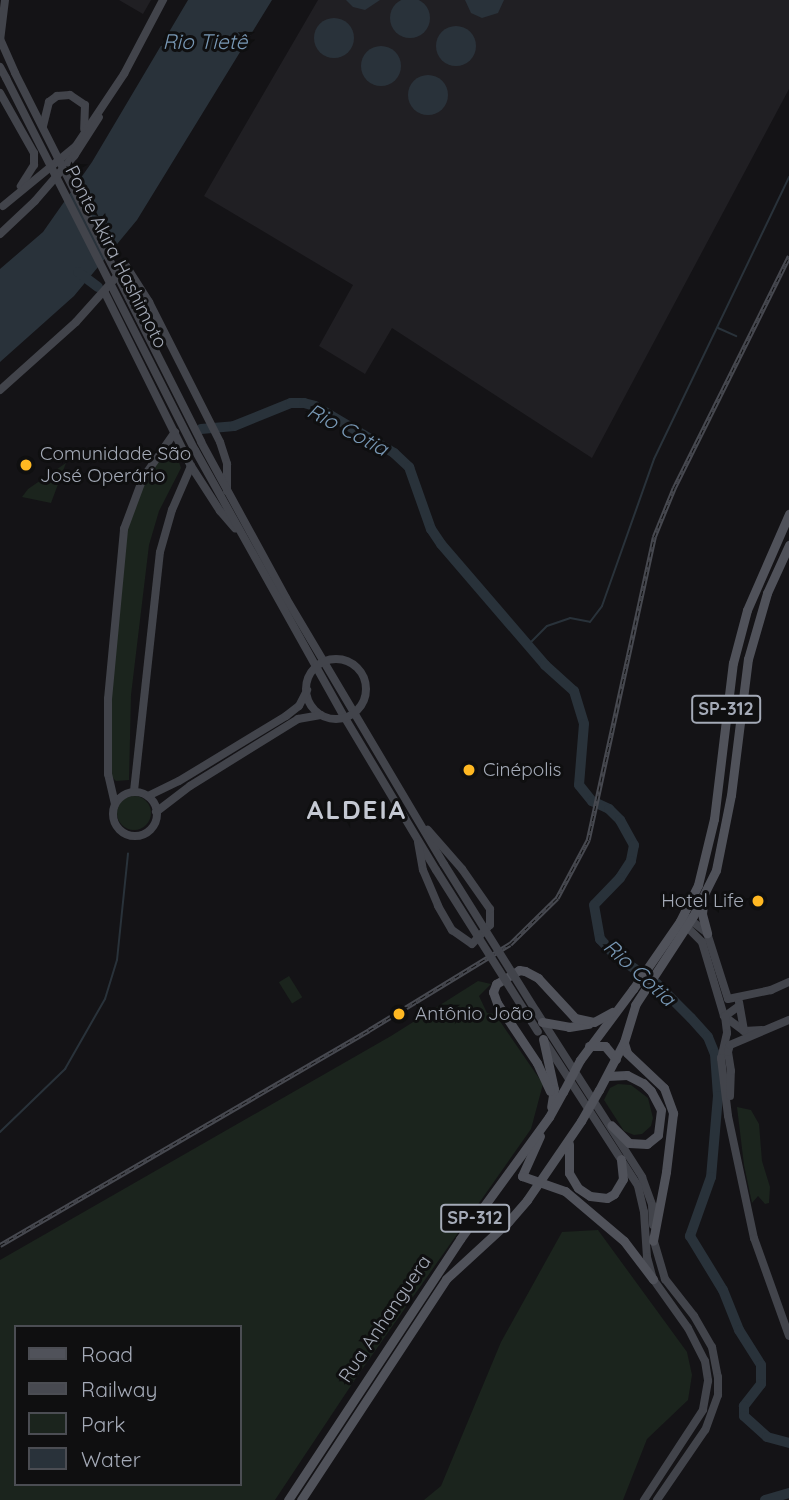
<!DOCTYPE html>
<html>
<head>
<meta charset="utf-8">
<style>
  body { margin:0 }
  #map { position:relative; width:789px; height:1500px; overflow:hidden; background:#141316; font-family:Quicksand,sans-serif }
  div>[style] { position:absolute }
  .built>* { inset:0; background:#201f23 }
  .green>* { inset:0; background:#1b241d; transform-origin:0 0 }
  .round { border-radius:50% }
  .water>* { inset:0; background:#29323a }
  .stream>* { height:2px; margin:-1px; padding:0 1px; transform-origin:1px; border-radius:1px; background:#29323a }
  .river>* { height:10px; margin:-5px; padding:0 5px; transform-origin:5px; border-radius:5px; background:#29323a }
  .secondary>* { height:8px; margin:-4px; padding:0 4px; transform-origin:4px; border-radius:4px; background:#42444b }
  .secondary>.ring { margin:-4px; padding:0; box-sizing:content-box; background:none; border:8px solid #42444b; border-radius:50% }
  .primary>* { height:9px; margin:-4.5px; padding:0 4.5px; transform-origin:4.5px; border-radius:4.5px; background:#50525a }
  .rail>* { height:4.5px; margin-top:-2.25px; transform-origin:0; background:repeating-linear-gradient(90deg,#0f0f10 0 5px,#474950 0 10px); box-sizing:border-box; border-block:2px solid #474950 }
  .secondary-bridge>* { height:8px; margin:-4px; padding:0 4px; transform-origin:4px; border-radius:4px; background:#42444b }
  .primary-bridge>* { height:9px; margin:-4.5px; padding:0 4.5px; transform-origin:4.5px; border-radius:4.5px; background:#50525a }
  .dots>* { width:19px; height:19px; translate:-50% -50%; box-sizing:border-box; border:4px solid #0f0f10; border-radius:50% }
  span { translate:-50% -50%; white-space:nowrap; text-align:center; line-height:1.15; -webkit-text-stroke:6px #0f0f10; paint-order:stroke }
  .shield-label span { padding:2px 5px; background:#0f0f10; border:2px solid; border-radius:5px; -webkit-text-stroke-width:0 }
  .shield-label { font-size:18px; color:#a4aab7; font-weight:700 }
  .street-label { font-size:19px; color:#a4aab7 }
  .poi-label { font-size:19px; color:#a4aab7 }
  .left { translate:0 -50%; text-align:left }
  .right { translate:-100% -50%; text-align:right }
  .water-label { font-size:21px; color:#7898b5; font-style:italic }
  .district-label { font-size:26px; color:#c5c9d3; font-weight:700; letter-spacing:2px }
  .legend { position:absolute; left:14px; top:1325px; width:228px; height:161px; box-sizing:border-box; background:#0f0f10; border:2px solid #4b4d53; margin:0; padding:9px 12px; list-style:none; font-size:21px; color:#a4aab7 }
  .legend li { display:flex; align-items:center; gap:14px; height:35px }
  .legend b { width:35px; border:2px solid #4b4d53 }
</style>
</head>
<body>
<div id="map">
  <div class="built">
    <div style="clip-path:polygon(119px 0,151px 0,143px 14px)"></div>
    <div style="clip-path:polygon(318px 0,789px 0,789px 89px,592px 458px,392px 328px,365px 374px,319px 346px,353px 285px,204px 196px)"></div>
  </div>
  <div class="green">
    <div style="clip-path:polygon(168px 448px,177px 456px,181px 468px,159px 511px,149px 545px,131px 695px,129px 780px,116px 781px,110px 775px,109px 691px,127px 530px,141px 488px)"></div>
    <div style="clip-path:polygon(66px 463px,51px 503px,22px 497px,28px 489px)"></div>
    <div class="round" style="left:117px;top:796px;width:34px;height:34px"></div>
    <div style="left:289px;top:976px;width:25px;height:12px;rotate:58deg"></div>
    <div style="clip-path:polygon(evenodd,478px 981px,491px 984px,479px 996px,487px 1013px,495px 1014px,543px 1084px,531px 1129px,356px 1378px,275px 1500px,0 1500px,0 1260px,391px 1036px,478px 981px,16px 1327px,240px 1327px,240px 1484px,16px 1484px,16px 1327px)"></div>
    <div style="clip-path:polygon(618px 1084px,631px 1085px,648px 1098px,653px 1118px,651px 1126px,642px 1134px,634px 1135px,624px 1131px,604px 1100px,610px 1088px)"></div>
    <div style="clip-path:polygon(737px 1107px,751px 1110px,759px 1124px,762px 1161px,770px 1187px,769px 1203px,765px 1204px,758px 1196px,752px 1203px,744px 1165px)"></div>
    <div style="clip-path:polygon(598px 1230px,687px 1352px,692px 1375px,688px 1400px,647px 1439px,623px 1500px,424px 1500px,441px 1486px,501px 1342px,562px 1232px)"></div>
  </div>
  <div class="water">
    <div class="round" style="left:390px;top:-2px;width:40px;height:40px"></div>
    <div style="clip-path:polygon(188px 0,272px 0,137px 220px,74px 296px,0 362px,0 269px,43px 232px,92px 162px)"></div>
    <div style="clip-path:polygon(346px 0,380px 0,365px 10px,353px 7px)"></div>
    <div style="clip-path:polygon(465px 0,504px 0,498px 13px,482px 18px,471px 13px)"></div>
    <div class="round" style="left:314px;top:18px;width:40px;height:40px"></div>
    <div class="round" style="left:436px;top:26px;width:40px;height:40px"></div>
    <div class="round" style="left:361px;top:46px;width:40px;height:40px"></div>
    <div class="round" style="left:408px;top:75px;width:40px;height:40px"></div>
  </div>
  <div class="stream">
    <div style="left:718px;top:328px;width:20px;rotate:24deg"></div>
    <div style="left:529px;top:644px;width:25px;rotate:-45deg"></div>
    <div style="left:547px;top:626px;width:24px;rotate:-19deg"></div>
    <div style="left:570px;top:618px;width:20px;rotate:11deg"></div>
    <div style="left:590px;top:622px;width:20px;rotate:-53deg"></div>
    <div style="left:602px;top:606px;width:156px;rotate:-70.5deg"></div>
    <div style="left:654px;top:459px;width:313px;rotate:-64.4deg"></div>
    <div style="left:0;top:1132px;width:91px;rotate:-44.1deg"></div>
    <div style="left:65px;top:1069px;width:81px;rotate:-60.3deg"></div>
    <div style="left:105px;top:999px;width:41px;rotate:-72.9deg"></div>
    <div style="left:117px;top:960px;width:107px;rotate:-84.1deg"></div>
  </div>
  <div class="river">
    <div style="left:78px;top:272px;width:25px;rotate:37deg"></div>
    <div style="left:201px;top:429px;width:33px;rotate:-5deg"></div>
    <div style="left:234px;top:426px;width:61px;rotate:-22deg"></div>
    <div style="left:291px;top:403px;width:13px"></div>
    <div style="left:304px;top:403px;width:11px;rotate:15deg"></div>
    <div style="left:315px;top:406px;width:92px;rotate:30.7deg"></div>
    <div style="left:394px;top:453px;width:21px;rotate:43deg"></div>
    <div style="left:409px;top:467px;width:66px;rotate:70.5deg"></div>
    <div style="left:431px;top:529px;width:18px;rotate:56deg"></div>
    <div style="left:441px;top:544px;width:160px;rotate:49.3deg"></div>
    <div style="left:545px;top:665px;width:39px;rotate:42deg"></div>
    <div style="left:574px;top:691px;width:34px;rotate:73deg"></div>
    <div style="left:584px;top:724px;width:61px;rotate:94.7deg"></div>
    <div style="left:579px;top:785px;width:21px;rotate:51deg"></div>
    <div style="left:592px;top:801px;width:19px;rotate:25deg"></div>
    <div style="left:609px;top:809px;width:16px;rotate:45deg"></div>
    <div style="left:620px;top:820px;width:29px;rotate:61deg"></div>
    <div style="left:634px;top:845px;width:16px;rotate:101deg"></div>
    <div style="left:631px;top:861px;width:20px;rotate:123deg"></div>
    <div style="left:620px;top:878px;width:37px;rotate:134deg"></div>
    <div style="left:594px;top:905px;width:35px;rotate:80deg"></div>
    <div style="left:600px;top:939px;width:23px;rotate:47deg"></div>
    <div style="left:616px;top:956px;width:50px;rotate:34.3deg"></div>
    <div style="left:657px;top:984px;width:48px;rotate:45deg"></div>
    <div style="left:691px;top:1018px;width:25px;rotate:48deg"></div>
    <div style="left:708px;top:1037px;width:18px;rotate:68deg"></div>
    <div style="left:715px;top:1054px;width:42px;rotate:85.9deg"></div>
    <div style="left:718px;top:1096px;width:81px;rotate:94.9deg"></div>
    <div style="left:711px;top:1177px;width:63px;rotate:109.6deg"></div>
    <div style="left:690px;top:1236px;width:63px;rotate:58.6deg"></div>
    <div style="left:723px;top:1290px;width:43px;rotate:68.2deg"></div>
    <div style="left:739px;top:1330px;width:41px;rotate:57.8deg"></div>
    <div style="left:761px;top:1365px;width:19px;rotate:90deg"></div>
    <div style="left:761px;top:1384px;width:28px;rotate:128deg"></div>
    <div style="left:744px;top:1406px;width:10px;rotate:90deg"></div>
    <div style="left:744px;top:1416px;width:31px;rotate:42deg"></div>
    <div style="left:767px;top:1437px;width:23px;rotate:15deg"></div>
    <div style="left:765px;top:1500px;width:25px;rotate:-16deg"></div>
  </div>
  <div class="secondary">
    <div style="left:5px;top:0;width:39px;rotate:97deg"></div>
    <div style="left:0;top:39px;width:37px;rotate:66deg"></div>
    <div style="left:0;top:67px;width:13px;rotate:61deg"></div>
    <div style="left:0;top:93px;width:69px;rotate:60.5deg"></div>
    <div style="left:34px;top:153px;width:12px;rotate:90deg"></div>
    <div style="left:34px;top:165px;width:25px;rotate:122deg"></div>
    <div style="left:43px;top:126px;width:25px;rotate:-76deg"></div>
    <div style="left:49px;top:102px;width:10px;rotate:-37deg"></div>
    <div style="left:57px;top:96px;width:13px;rotate:-4deg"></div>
    <div style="left:70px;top:95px;width:18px;rotate:34deg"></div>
    <div style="left:85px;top:105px;width:24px;rotate:92deg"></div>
    <div style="left:3px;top:206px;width:94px;rotate:-39.4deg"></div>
    <div style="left:76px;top:146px;width:87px;rotate:-56.3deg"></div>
    <div style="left:124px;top:74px;width:84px;rotate:-62.2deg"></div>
    <div style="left:0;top:234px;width:48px;rotate:-43.3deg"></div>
    <div style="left:35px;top:201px;width:60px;rotate:-49.1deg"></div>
    <div style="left:74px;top:156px;width:46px;rotate:-57.3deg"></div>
    <div style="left:105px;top:293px;width:193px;rotate:63.6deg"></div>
    <div style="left:191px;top:466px;width:54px;rotate:57.2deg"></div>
    <div style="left:220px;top:511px;width:23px;rotate:49deg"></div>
    <div style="left:0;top:390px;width:102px;rotate:-41.8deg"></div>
    <div style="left:76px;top:322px;width:75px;rotate:-48.2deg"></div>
    <div style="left:126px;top:266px;width:43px;rotate:57.4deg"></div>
    <div style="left:149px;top:302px;width:157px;rotate:63.1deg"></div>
    <div style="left:220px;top:442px;width:23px;rotate:72deg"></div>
    <div style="left:227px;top:464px;width:27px;rotate:90deg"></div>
    <div style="left:201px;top:442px;width:178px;rotate:61.4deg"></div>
    <div style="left:286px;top:598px;width:309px;rotate:59.3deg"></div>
    <div style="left:195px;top:450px;width:307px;rotate:60.8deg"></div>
    <div style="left:345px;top:718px;width:177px;rotate:59.1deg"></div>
    <div class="ring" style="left:306px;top:659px;width:52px;height:52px"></div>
    <div style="left:134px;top:791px;width:240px;rotate:-83.8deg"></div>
    <div style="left:160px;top:552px;width:44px;rotate:-74.1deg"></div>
    <div style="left:172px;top:510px;width:48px;rotate:-66.6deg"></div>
    <div class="ring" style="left:113px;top:792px;width:36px;height:36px"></div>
    <div style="left:148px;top:796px;width:34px;rotate:-26deg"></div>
    <div style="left:179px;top:781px;width:125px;rotate:-31.3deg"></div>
    <div style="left:286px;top:716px;width:16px;rotate:-38deg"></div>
    <div style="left:299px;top:706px;width:18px;rotate:-63deg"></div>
    <div style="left:115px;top:804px;width:31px;rotate:-103deg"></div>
    <div style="left:108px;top:774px;width:75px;rotate:-90deg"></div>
    <div style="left:108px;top:699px;width:171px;rotate:-84.6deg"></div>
    <div style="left:124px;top:529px;width:54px;rotate:-69.6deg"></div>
    <div style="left:143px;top:478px;width:56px;rotate:-55.2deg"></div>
    <div style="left:156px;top:812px;width:43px;rotate:-37.4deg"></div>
    <div style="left:190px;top:786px;width:127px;rotate:-31.8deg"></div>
    <div style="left:298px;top:719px;width:23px;rotate:-10deg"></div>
    <div style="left:418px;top:842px;width:28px;rotate:80deg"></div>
    <div style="left:423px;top:870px;width:39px;rotate:67deg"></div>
    <div style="left:438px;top:906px;width:28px;rotate:60deg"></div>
    <div style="left:452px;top:930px;width:24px;rotate:35deg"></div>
    <div style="left:472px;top:944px;width:26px;rotate:-47deg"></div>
    <div style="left:490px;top:925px;width:16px;rotate:-90deg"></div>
    <div style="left:490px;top:909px;width:49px;rotate:-125deg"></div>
    <div style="left:462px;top:869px;width:52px;rotate:-131.1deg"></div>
    <div style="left:688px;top:918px;width:24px;rotate:38deg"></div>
    <div style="left:707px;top:933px;width:69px;rotate:72.3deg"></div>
    <div style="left:728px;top:999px;width:44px;rotate:-11.8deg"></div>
    <div style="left:771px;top:990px;width:20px;rotate:-24deg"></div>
    <div style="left:683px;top:923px;width:27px;rotate:45deg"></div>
    <div style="left:702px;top:942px;width:77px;rotate:73.4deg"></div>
    <div style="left:724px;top:1016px;width:25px;rotate:37deg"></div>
    <div style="left:744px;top:1031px;width:18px;rotate:-3deg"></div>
    <div style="left:739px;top:1002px;width:29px;rotate:80deg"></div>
    <div style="left:739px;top:1006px;width:17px;rotate:144deg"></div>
    <div style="left:725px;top:1016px;width:17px;rotate:83deg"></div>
    <div style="left:727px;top:1033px;width:26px;rotate:103deg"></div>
    <div style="left:721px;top:1058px;width:58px;rotate:83.1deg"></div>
    <div style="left:728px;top:1116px;width:125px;rotate:78deg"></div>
    <div style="left:754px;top:1238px;width:104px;rotate:70.3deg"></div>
    <div style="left:536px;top:1011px;width:197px;rotate:57.4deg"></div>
    <div style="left:642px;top:1177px;width:30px;rotate:70deg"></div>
    <div style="left:652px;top:1205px;width:20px;rotate:87deg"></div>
    <div style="left:545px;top:1042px;width:171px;rotate:57.1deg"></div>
    <div style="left:638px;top:1186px;width:27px;rotate:77deg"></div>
    <div style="left:644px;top:1212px;width:45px;rotate:86.2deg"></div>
    <div style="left:647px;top:1257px;width:23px;rotate:75deg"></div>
    <div style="left:653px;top:1279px;width:60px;rotate:54.5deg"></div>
    <div style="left:688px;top:1328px;width:37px;rotate:63deg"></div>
    <div style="left:705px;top:1361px;width:20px;rotate:81deg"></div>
    <div style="left:708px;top:1381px;width:29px;rotate:100deg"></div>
    <div style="left:703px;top:1410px;width:108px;rotate:123.2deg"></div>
    <div style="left:730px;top:1096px;width:25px;rotate:-88deg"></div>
    <div style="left:731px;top:1071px;width:19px;rotate:-99deg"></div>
    <div style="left:728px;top:1052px;width:7px;rotate:-74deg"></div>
    <div style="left:730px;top:1045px;width:64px;rotate:-23deg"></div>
    <div style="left:653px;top:1238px;width:43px;rotate:73.7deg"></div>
    <div style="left:665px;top:1279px;width:47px;rotate:51.9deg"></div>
    <div style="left:694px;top:1316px;width:36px;rotate:60deg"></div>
    <div style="left:712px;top:1347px;width:31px;rotate:79deg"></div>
    <div style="left:718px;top:1377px;width:18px;rotate:90deg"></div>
    <div style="left:718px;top:1395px;width:37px;rotate:110deg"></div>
    <div style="left:705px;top:1430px;width:85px;rotate:124.4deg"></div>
  </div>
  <div class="primary">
    <div style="left:703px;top:904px;width:10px;rotate:96deg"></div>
    <div style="left:702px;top:914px;width:20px;rotate:75deg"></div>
    <div style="left:542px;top:1022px;width:27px;rotate:10deg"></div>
    <div style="left:569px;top:1027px;width:20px;rotate:-9deg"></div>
    <div style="left:543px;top:1039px;width:51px;rotate:77.6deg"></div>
    <div style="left:554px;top:1089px;width:18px;rotate:99deg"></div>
    <div style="left:624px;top:1043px;width:10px;rotate:73deg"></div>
    <div style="left:627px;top:1053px;width:51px;rotate:43.4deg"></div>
    <div style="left:664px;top:1088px;width:27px;rotate:70deg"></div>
    <div style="left:673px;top:1113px;width:59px;rotate:96.8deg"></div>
    <div style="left:666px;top:1172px;width:70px;rotate:100.7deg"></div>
    <div style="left:589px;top:1046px;width:16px"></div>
    <div style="left:605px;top:1046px;width:17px;rotate:50deg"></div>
    <div style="left:580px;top:1060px;width:89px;rotate:-53.3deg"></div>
    <div style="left:633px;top:989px;width:83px;rotate:-55.3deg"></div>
    <div style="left:680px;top:921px;width:40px;rotate:-63.4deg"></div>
    <div style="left:698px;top:885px;width:68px;rotate:-76.4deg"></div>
    <div style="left:714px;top:819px;width:157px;rotate:-83.1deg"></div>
    <div style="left:733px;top:663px;width:55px;rotate:-75.2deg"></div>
    <div style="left:747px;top:610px;width:105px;rotate:-66.4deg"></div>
    <div style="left:607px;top:1076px;width:20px;rotate:-3deg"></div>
    <div style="left:627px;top:1075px;width:18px;rotate:27deg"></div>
    <div style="left:643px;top:1083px;width:11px;rotate:45deg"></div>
    <div style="left:651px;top:1091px;width:21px;rotate:62deg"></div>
    <div style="left:661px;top:1110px;width:25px;rotate:97deg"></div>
    <div style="left:658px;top:1135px;width:14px;rotate:141deg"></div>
    <div style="left:647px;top:1144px;width:18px;rotate:-177deg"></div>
    <div style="left:629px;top:1143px;width:25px;rotate:-135deg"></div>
    <div style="left:599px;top:1090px;width:54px;rotate:-62.5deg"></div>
    <div style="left:624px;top:1042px;width:39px;rotate:-73deg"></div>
    <div style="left:635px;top:1005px;width:106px;rotate:-56.9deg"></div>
    <div style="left:693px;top:916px;width:51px;rotate:-63.4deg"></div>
    <div style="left:716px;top:870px;width:76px;rotate:-78.7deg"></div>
    <div style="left:731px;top:795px;width:137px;rotate:-82.9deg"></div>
    <div style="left:748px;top:659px;width:69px;rotate:-73.9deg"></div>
    <div style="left:767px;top:593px;width:53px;rotate:-65.4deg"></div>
    <div style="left:550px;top:1091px;width:31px;rotate:-115deg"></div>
    <div style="left:537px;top:1063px;width:72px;rotate:-123.7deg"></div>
    <div style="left:497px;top:1003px;width:12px;rotate:-110deg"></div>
    <div style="left:493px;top:992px;width:9px;rotate:-69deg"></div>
    <div style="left:496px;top:984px;width:27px;rotate:-31deg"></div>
    <div style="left:519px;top:970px;width:6px;rotate:9deg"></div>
    <div style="left:525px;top:971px;width:15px;rotate:28deg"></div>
    <div style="left:538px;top:978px;width:54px;rotate:47.2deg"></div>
    <div style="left:575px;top:1018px;width:19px;rotate:12deg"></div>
    <div style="left:594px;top:1022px;width:21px;rotate:-29deg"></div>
    <div style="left:540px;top:1136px;width:44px;rotate:114.2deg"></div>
    <div style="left:522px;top:1176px;width:46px;rotate:19.2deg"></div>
    <div style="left:565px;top:1191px;width:77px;rotate:40.3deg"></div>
    <div style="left:624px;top:1241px;width:48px;rotate:52.7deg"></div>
    <div style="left:569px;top:1144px;width:29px;rotate:90deg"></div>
    <div style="left:569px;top:1173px;width:17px;rotate:59deg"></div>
    <div style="left:578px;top:1188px;width:14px;rotate:34deg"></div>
    <div style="left:590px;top:1196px;width:17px;rotate:7deg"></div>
    <div style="left:607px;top:1198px;width:8px;rotate:-30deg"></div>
    <div style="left:614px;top:1194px;width:17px;rotate:-59deg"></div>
    <div style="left:623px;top:1179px;width:20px;rotate:-96deg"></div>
    <div style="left:288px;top:1500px;width:313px;rotate:-56.6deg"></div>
    <div style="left:460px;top:1239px;width:151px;rotate:-53.9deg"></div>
    <div style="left:549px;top:1117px;width:29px;rotate:-61deg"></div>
    <div style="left:301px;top:1500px;width:264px;rotate:-56.7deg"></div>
    <div style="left:446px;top:1279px;width:84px;rotate:-42.6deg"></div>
    <div style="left:508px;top:1222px;width:29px;rotate:-49deg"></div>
    <div style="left:527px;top:1200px;width:96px;rotate:-55.6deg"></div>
  </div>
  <div class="rail">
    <div style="left:0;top:1245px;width:427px;rotate:-30.2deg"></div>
    <div style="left:369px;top:1030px;width:165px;rotate:-31.4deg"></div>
    <div style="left:510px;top:944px;width:66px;rotate:-44.4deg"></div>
    <div style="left:557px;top:898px;width:66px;rotate:-61.9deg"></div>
    <div style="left:588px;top:840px;width:310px;rotate:-77.7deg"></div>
    <div style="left:654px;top:537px;width:53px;rotate:-67.8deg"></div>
    <div style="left:674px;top:488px;width:259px;rotate:-63.6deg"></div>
  </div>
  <div class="secondary-bridge">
    <div style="left:15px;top:73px;width:413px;rotate:63.2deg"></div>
    <div style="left:6px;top:78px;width:417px;rotate:63.1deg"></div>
    <div style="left:444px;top:864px;width:173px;rotate:58deg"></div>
    <div style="left:436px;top:870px;width:191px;rotate:57.8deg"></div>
  </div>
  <div class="primary-bridge">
    <div style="left:563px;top:1092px;width:36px;rotate:-62deg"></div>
    <div style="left:581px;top:1121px;width:36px;rotate:-60deg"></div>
  </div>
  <div class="dots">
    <div style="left:26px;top:465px;background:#ffb822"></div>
    <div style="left:469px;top:770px;background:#ffb822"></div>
    <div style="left:758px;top:901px;background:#ffb822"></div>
    <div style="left:399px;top:1014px;background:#ffb822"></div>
  </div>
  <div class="shield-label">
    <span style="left:726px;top:709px">SP-312</span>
    <span style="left:475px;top:1218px">SP-312</span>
  </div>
  <div class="street-label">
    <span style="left:116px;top:257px;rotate:63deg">Ponte Akira Hashimoto</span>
    <span style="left:385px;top:1319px;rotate:-56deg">Rua Anhanguera</span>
  </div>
  <div class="poi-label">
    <span class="left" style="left:40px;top:465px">Comunidade São<br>José Operário</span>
    <span class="left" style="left:483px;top:770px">Cinépolis</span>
    <span class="right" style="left:744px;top:901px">Hotel Life</span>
    <span class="left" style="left:415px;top:1014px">Antônio João</span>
  </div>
  <div class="water-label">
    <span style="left:205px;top:41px">Rio Tietê</span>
    <span style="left:348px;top:429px;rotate:28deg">Rio Cotia</span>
    <span style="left:640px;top:972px;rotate:42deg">Rio Cotia</span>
  </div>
  <div class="district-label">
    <span style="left:357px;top:810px">ALDEIA</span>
  </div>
  <ul class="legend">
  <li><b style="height:9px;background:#50525a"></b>Road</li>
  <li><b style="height:9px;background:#474950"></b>Railway</li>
  <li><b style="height:19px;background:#1b241d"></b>Park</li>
  <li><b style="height:19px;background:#29323a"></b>Water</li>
  </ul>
</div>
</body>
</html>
